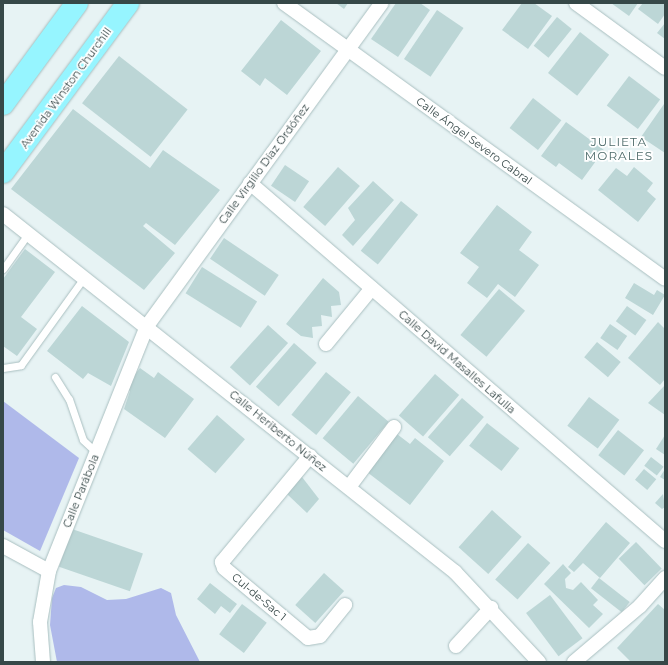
<!DOCTYPE html>
<html>
<head>
<meta charset="utf-8">
<style>
  body { margin:0 }
  #map { position:relative; width:668px; height:665px; overflow:hidden; background:#e7f3f4; font-family:Montserrat,sans-serif }
  div>[style] { position:absolute }
  .green>* { inset:0; background:#afb9ea }
  .building>* { inset:0; background:#bcd6d6; transform-origin:0 0 }
  .roads { filter:drop-shadow(0 0 1px #a9bfc0) drop-shadow(0 0 1px #a9bfc0) }
  .lane>* { height:7px; margin:-3.5px; padding:0 3.5px; transform-origin:3.5px; border-radius:3.5px; background:#fff }
  .street>* { height:14px; margin:-7px; padding:0 7px; transform-origin:7px; border-radius:7px; background:#fff }
  .primary>* { height:22px; margin:-11px; padding:0 11px; transform-origin:11px; border-radius:11px; background:#96f5ff }
  span { translate:-50% -50%; white-space:nowrap; text-align:center; line-height:1.15; -webkit-text-stroke:3.5px #fff; paint-order:stroke }
  .street-label { font-size:11px; color:#364848 }
  .neighbourhood-label { font-size:12px; color:#4d6b6a; letter-spacing:1px }
  .frame { position:absolute; inset:0; border:4px solid #364848; pointer-events:none }
</style>
</head>
<body>
<div id="map">
  <div class="green">
    <div style="clip-path:polygon(3px 401px,79px 458px,40px 551px,3px 530px)"></div>
    <div style="clip-path:polygon(64px 585px,81px 587px,107px 600px,126px 599px,161px 588px,171px 593px,176px 615px,200px 662px,57px 662px,50px 625px,52px 598px,56px 588px)"></div>
  </div>
  <div class="building">
    <div style="clip-path:polygon(336px 3px,348px 3px,344px 9px)"></div>
    <div style="clip-path:polygon(396px 3px,420px 3px,430px 10px,398px 57px,371px 39px)"></div>
    <div style="clip-path:polygon(522px 3px,534px 3px,552px 16px,528px 49px,502px 30px)"></div>
    <div style="clip-path:polygon(611px 3px,638px 3px,629px 16px)"></div>
    <div style="clip-path:polygon(643px 3px,665px 3px,665px 14px,658px 24px,638px 9px)"></div>
    <div style="left:437px;top:10px;width:32px;height:59px;rotate:34deg"></div>
    <div style="left:557px;top:17px;width:19px;height:37px;rotate:39deg"></div>
    <div style="clip-path:polygon(281px 20px,321px 51px,287px 95px,265px 78px,260px 86px,241px 71px)"></div>
    <div style="clip-path:polygon(665px 23px,665px 39px,657px 33px)"></div>
    <div style="left:580px;top:32px;width:37px;height:52px;rotate:38deg"></div>
    <div style="left:119px;top:56px;width:87px;height:60px;rotate:38deg"></div>
    <div style="left:629px;top:76px;width:39px;height:37px;rotate:37deg"></div>
    <div style="left:533px;top:98px;width:36px;height:38px;rotate:38deg"></div>
    <div style="clip-path:polygon(664px 104px,665px 105px,665px 153px,641px 137px)"></div>
    <div style="clip-path:polygon(73px 109px,150px 168px,163px 150px,220px 190px,175px 245px,146px 223px,143px 226px,175px 253px,144px 290px,11px 189px)"></div>
    <div style="clip-path:polygon(566px 122px,604px 150px,582px 180px,559px 163px,556px 167px,541px 156px)"></div>
    <div style="left:285px;top:165px;width:29px;height:25px;rotate:34deg"></div>
    <div style="left:338px;top:167px;width:29px;height:53px;rotate:41deg"></div>
    <div style="clip-path:polygon(634px 167px,653px 183px,647px 191px,656px 199px,638px 222px,598px 190px,616px 168px,627px 176px)"></div>
    <div style="clip-path:polygon(373px 181px,394px 200px,353px 246px,342px 235px,355px 220px,348px 208px)"></div>
    <div style="left:401px;top:201px;width:22px;height:64px;rotate:39deg"></div>
    <div style="clip-path:polygon(497px 205px,532px 232px,519px 250px,539px 265px,515px 297px,498px 284px,487px 298px,467px 283px,479px 267px,460px 253px)"></div>
    <div style="left:224px;top:238px;width:66px;height:25px;rotate:34deg"></div>
    <div style="clip-path:polygon(25px 249px,55px 272px,21px 317px,37px 329px,17px 356px,3px 346px,3px 279px)"></div>
    <div style="left:202px;top:267px;width:65px;height:31px;rotate:32deg"></div>
    <div style="clip-path:polygon(323px 278px,339px 292px,341px 305px,331px 306px,332px 317px,321px 315px,322px 326px,312px 327px,313px 338px,301px 336px,286px 324px)"></div>
    <div style="clip-path:polygon(634px 283px,654px 295px,657px 290px,665px 295px,653px 315px,625px 298px)"></div>
    <div style="left:499px;top:289px;width:34px;height:60px;rotate:40deg"></div>
    <div style="clip-path:polygon(82px 306px,129px 342px,111px 386px,88px 373px,83px 379px,47px 351px)"></div>
    <div style="left:627px;top:306px;width:24px;height:19px;rotate:36deg"></div>
    <div style="clip-path:polygon(658px 322px,665px 329px,665px 379px,660px 385px,628px 358px)"></div>
    <div style="left:610px;top:324px;width:21px;height:17px;rotate:35deg"></div>
    <div style="left:268px;top:325px;width:27px;height:57px;rotate:42deg"></div>
    <div style="left:597px;top:342px;width:31px;height:20px;rotate:40deg"></div>
    <div style="left:294px;top:343px;width:30px;height:58px;rotate:41deg"></div>
    <div style="clip-path:polygon(140px 368px,154px 378px,158px 372px,194px 399px,165px 438px,124px 409px,130px 391px,125px 387px)"></div>
    <div style="left:326px;top:372px;width:32px;height:55px;rotate:39deg"></div>
    <div style="left:435px;top:374px;width:32px;height:55px;rotate:41deg"></div>
    <div style="clip-path:polygon(665px 385px,665px 415px,648px 403px)"></div>
    <div style="left:358px;top:396px;width:40px;height:55px;rotate:40deg"></div>
    <div style="left:589px;top:397px;width:38px;height:36px;rotate:37deg"></div>
    <div style="left:462px;top:398px;width:29px;height:52px;rotate:41deg"></div>
    <div style="left:217px;top:415px;width:37px;height:45px;rotate:41deg"></div>
    <div style="left:487px;top:423px;width:41px;height:29px;rotate:38deg"></div>
    <div style="left:618px;top:430px;width:33px;height:32px;rotate:38deg"></div>
    <div style="clip-path:polygon(397px 434px,410px 444px,415px 438px,444px 461px,410px 505px,367px 472px)"></div>
    <div style="clip-path:polygon(665px 435px,665px 455px,656px 449px)"></div>
    <div style="left:651px;top:457px;width:16px;height:11px;rotate:38deg"></div>
    <div style="left:644px;top:469px;width:16px;height:14px;rotate:40deg"></div>
    <div style="clip-path:polygon(665px 469px,665px 480px,660px 477px)"></div>
    <div style="clip-path:polygon(302px 477px,319px 499px,307px 513px,287px 494px)"></div>
    <div style="clip-path:polygon(663px 494px,665px 507px,662px 509px,655px 503px)"></div>
    <div style="left:492px;top:510px;width:40px;height:50px;rotate:42deg"></div>
    <div style="clip-path:polygon(606px 522px,630px 543px,600px 578px,583px 563px,574px 572px,568px 567px)"></div>
    <div style="left:72px;top:529px;width:75px;height:40px;rotate:19deg"></div>
    <div style="left:636px;top:542px;width:37px;height:24px;rotate:46deg"></div>
    <div style="left:528px;top:543px;width:30px;height:49px;rotate:42deg"></div>
    <div style="clip-path:polygon(563px 564px,571px 573px,565px 579px,566px 588px,573px 590px,581px 582px,598px 600px,593px 605px,603px 614px,589px 628px,544px 584px)"></div>
    <div style="left:324px;top:573px;width:27px;height:43px;rotate:42deg"></div>
    <div style="left:599px;top:578px;width:39px;height:13px;rotate:38deg"></div>
    <div style="clip-path:polygon(210px 583px,237px 604px,230px 613px,221px 606px,215px 614px,197px 599px)"></div>
    <div style="left:550px;top:595px;width:54px;height:30px;rotate:53deg"></div>
    <div style="left:242px;top:604px;width:31px;height:38px;rotate:37deg"></div>
    <div style="clip-path:polygon(658px 604px,665px 610px,665px 662px,631px 662px,617px 648px)"></div>
  </div>
  <div class="roads">
    <div class="lane">
      <div style="left:3px;top:269px;width:43px;rotate:-54.5deg"></div>
      <div style="left:3px;top:368px;width:18px;rotate:-9deg"></div>
      <div style="left:21px;top:365px;width:106px;rotate:-54.2deg"></div>
      <div style="left:55px;top:377px;width:26px;rotate:58deg"></div>
      <div style="left:69px;top:399px;width:43px;rotate:71.1deg"></div>
      <div style="left:83px;top:440px;width:19px;rotate:43deg"></div>
    </div>
    <div class="street">
      <div style="left:284px;top:3px;width:470px;rotate:35.9deg"></div>
      <div style="left:576px;top:3px;width:110px;rotate:36.1deg"></div>
      <div style="left:250px;top:183px;width:548px;rotate:40.78deg"></div>
      <div style="left:3px;top:214px;width:577px;rotate:38.38deg"></div>
      <div style="left:455px;top:572px;width:123px;rotate:47deg"></div>
      <div style="left:326px;top:344px;width:72px;rotate:-50.6deg"></div>
      <div style="left:310px;top:456px;width:138px;rotate:129.7deg"></div>
      <div style="left:222px;top:562px;width:6px;rotate:72deg"></div>
      <div style="left:224px;top:568px;width:109px;rotate:39.8deg"></div>
      <div style="left:308px;top:638px;width:12px;rotate:-9deg"></div>
      <div style="left:320px;top:636px;width:40px;rotate:-51deg"></div>
      <div style="left:349px;top:487px;width:75px;rotate:-53.1deg"></div>
      <div style="left:3px;top:546px;width:52px;rotate:28.5deg"></div>
      <div style="left:456px;top:646px;width:52px;rotate:-47.4deg"></div>
      <div style="left:43px;top:662px;width:40px;rotate:-94.3deg"></div>
      <div style="left:40px;top:622px;width:52px;rotate:-80deg"></div>
      <div style="left:49px;top:571px;width:264px;rotate:-68.2deg"></div>
      <div style="left:147px;top:326px;width:399px;rotate:-54deg"></div>
      <div style="left:574px;top:662px;width:87px;rotate:-40.3deg"></div>
      <div style="left:640px;top:606px;width:38px;rotate:-48deg"></div>
    </div>
    <div class="primary">
      <div style="left:3px;top:104px;width:125px;rotate:-53.8deg"></div>
      <div style="left:3px;top:172px;width:210px;rotate:-53.5deg"></div>
    </div>
  </div>
  <div class="street-label">
    <span style="left:66px;top:88px;rotate:-54deg">Avenida Winston Churchill</span>
    <span style="left:474px;top:141px;rotate:36deg">Calle Ángel Severo Cabral</span>
    <span style="left:264px;top:164px;rotate:-54deg">Calle Virgilio Díaz Ordóñez</span>
    <span style="left:457px;top:362px;rotate:41deg">Calle David Masalles Lafulla</span>
    <span style="left:278px;top:431px;rotate:39deg">Calle Heriberto Núñez</span>
    <span style="left:81px;top:491px;rotate:-68deg">Calle Parábola</span>
    <span style="left:259px;top:597px;rotate:40deg">Cul-de-Sac 1</span>
  </div>
  <div class="neighbourhood-label">
    <span style="left:619px;top:149px">JULIETA<br>MORALES</span>
  </div>
  <div class="frame"></div>
</div>
</body>
</html>
